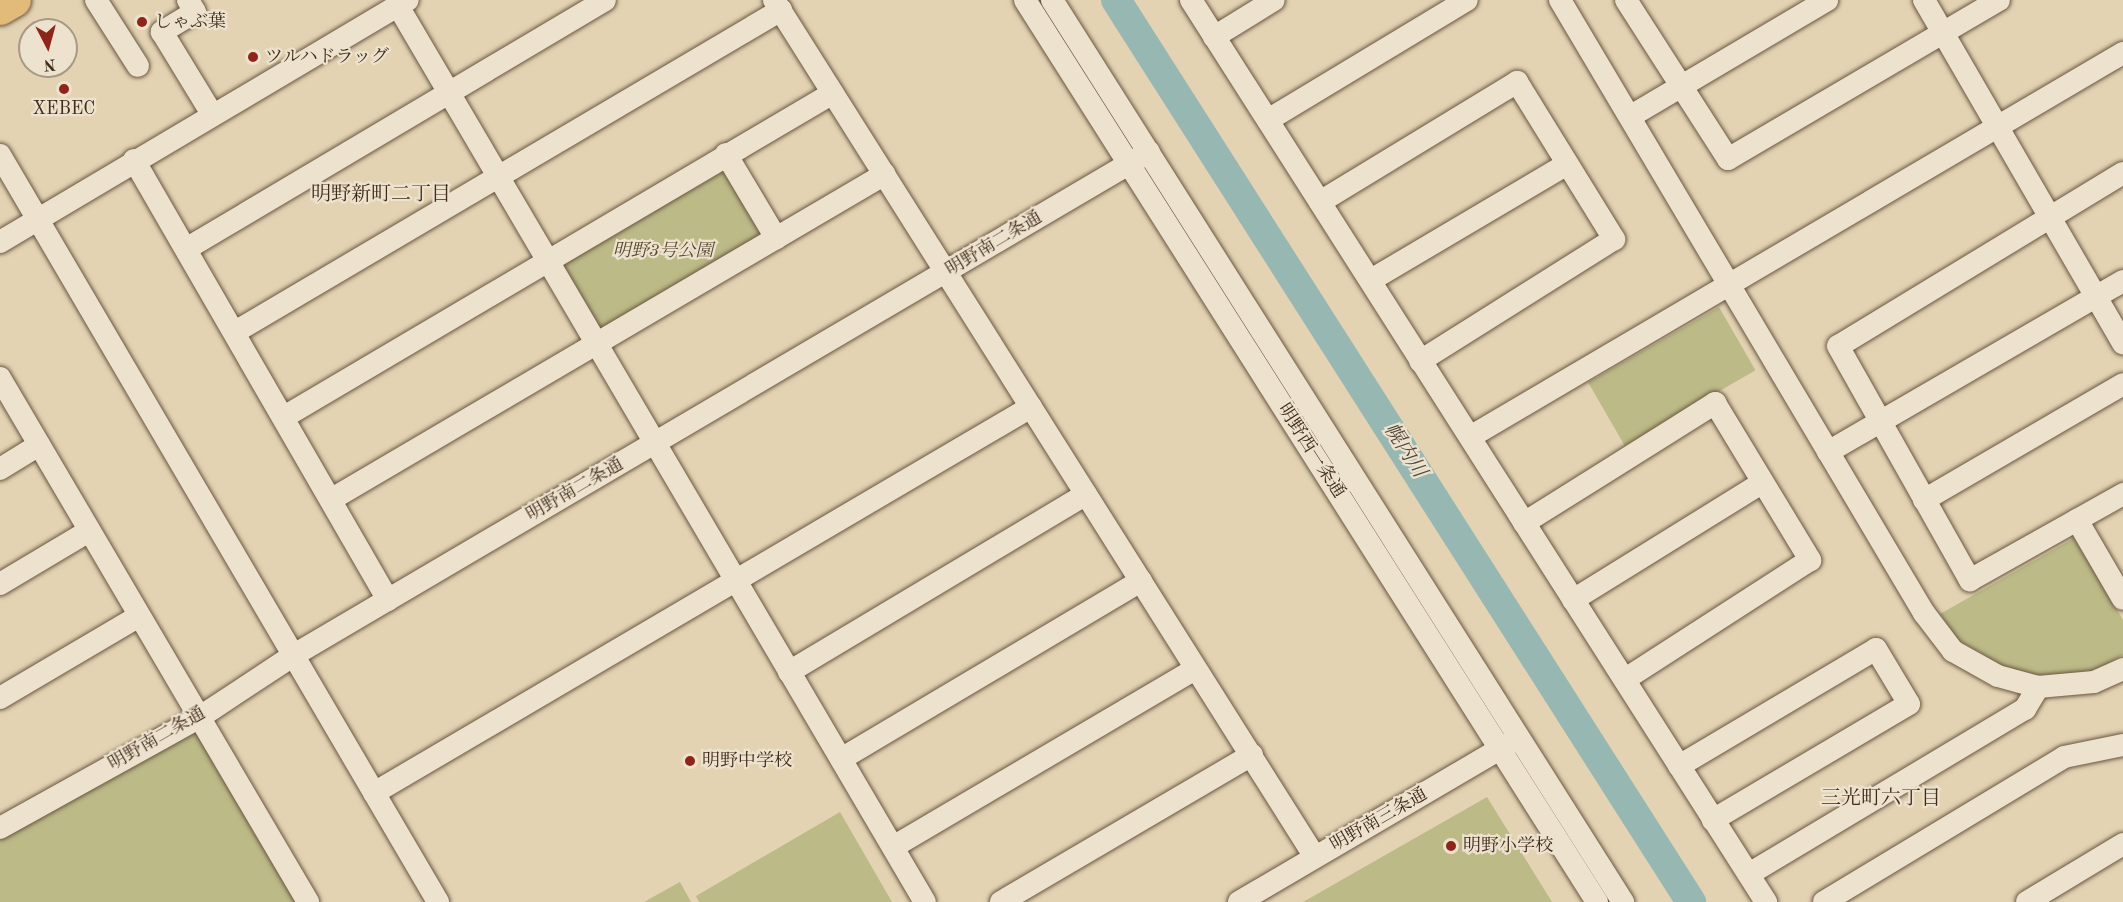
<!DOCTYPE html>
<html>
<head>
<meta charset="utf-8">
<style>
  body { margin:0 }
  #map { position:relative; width:2123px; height:902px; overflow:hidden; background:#e3d3b3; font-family:"Old Standard TT","Noto Serif JP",serif }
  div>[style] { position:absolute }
  .green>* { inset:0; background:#bcba87; transform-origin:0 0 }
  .river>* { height:30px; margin:-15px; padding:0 15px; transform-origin:15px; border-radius:15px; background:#96b7b2 }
  .roads { filter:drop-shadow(0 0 2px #6a5641) drop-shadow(0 0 2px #6a5641) }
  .minor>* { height:22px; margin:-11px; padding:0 11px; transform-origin:11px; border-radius:11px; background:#ede2ce }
  .highway>* { height:33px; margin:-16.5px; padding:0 16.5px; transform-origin:16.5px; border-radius:16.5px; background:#e2ba7a }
  .dots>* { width:16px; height:16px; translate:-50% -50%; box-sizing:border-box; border:3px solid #ede2ce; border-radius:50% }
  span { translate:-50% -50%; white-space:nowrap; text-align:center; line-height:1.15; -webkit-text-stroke:4.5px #ede2ce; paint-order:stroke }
  .poi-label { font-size:18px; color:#412c1b }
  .left { translate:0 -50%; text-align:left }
  .street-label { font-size:18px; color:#412c1b }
  .park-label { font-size:18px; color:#5a4831; font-style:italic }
  .neighbourhood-label { font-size:20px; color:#412c1b }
  .water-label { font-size:20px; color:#524839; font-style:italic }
  .north { position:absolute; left:18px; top:18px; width:60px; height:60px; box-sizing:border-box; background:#ede2ce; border:2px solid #a89986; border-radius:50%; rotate:174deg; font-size:16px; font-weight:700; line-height:24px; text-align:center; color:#412c1b }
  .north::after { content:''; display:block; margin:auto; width:21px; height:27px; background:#8f2418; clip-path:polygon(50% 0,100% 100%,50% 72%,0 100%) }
</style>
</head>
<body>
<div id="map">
  <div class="green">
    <div style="left:724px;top:171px;width:78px;height:186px;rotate:60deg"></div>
    <div style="left:1719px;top:307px;width:73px;height:151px;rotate:60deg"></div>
    <div style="clip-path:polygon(2076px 537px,2123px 620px,2123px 655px,2090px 673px,2042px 678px,2005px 667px,1958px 640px,1940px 614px)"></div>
    <div style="clip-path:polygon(194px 724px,299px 902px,0 902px,0 838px)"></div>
    <div style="clip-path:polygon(1487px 797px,1552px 902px,1303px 902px)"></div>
    <div style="clip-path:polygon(840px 812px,892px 902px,699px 902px,696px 896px)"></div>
    <div style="clip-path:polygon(680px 882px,691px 902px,644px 902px)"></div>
  </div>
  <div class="river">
    <div style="left:1116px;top:0;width:1070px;rotate:57.48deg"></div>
  </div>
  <div class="roads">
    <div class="minor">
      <div style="left:96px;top:0;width:78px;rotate:57.5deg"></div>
      <div style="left:188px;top:0;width:14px;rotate:60deg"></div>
      <div style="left:195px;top:12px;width:39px;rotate:149deg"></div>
      <div style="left:162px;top:32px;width:96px;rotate:58.6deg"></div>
      <div style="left:774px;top:0;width:1013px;rotate:57.74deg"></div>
      <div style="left:1025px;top:0;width:1068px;rotate:57.62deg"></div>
      <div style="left:1052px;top:0;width:1068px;rotate:57.66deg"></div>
      <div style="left:1191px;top:0;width:1070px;rotate:57.48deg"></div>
      <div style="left:1560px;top:0;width:713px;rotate:59.3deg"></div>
      <div style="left:1924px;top:613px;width:48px;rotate:52.7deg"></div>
      <div style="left:1953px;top:651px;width:51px;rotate:29.1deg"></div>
      <div style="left:1998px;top:676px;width:41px;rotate:15.4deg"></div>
      <div style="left:2038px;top:687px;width:56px;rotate:-5.1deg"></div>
      <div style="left:2094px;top:682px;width:32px;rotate:-24deg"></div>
      <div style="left:1626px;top:0;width:189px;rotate:57.3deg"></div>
      <div style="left:1728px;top:159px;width:314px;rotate:-30.4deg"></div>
      <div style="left:1924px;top:0;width:397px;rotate:59.9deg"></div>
      <div style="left:398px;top:6px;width:1039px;rotate:59.54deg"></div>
      <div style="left:1214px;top:37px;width:70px;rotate:-31.7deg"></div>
      <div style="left:1631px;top:116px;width:228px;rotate:-30.6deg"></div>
      <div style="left:1268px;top:120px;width:232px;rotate:-31.1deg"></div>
      <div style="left:726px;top:154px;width:98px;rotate:59.2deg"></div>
      <div style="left:0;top:155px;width:866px;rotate:59.61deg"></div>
      <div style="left:134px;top:160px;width:508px;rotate:60deg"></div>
      <div style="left:2123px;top:173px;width:333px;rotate:148.7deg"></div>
      <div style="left:1838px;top:346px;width:269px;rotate:60.6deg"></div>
      <div style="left:1970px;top:580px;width:176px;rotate:-29.3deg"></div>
      <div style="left:1320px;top:202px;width:231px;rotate:-31.3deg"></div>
      <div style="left:1517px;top:82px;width:185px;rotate:58.3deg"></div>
      <div style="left:1614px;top:239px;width:229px;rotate:147.8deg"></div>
      <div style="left:0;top:242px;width:474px;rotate:-30.7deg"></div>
      <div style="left:186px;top:249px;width:487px;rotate:-30.7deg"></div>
      <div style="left:1371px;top:280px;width:228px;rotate:-30.6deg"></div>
      <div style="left:235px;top:332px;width:634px;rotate:-30.53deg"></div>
      <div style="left:0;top:378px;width:608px;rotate:59.55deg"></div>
      <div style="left:284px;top:417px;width:637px;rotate:-30.55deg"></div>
      <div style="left:1470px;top:437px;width:758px;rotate:-30.46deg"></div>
      <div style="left:1828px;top:452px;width:341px;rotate:-30.1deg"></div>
      <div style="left:0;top:469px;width:46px;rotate:-31.6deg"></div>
      <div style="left:332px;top:499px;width:641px;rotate:-30.44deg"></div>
      <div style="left:1924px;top:500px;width:230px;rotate:-30.2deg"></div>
      <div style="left:2077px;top:520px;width:91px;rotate:59.8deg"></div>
      <div style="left:1524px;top:523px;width:226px;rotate:-32.1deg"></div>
      <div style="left:1715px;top:403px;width:184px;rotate:58.8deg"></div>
      <div style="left:1810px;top:560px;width:220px;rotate:147.2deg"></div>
      <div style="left:0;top:584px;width:104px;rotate:-30.8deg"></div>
      <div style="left:1573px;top:600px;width:222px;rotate:-31.8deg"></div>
      <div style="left:789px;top:672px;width:346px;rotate:-30.9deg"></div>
      <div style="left:0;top:698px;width:161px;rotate:-30.5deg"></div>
      <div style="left:841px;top:759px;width:349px;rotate:-30.7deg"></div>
      <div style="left:1679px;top:766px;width:229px;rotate:-30.7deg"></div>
      <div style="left:1876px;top:649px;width:64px;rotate:59deg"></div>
      <div style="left:1909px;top:704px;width:228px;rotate:149.4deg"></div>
      <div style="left:374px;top:793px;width:762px;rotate:-30.44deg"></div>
      <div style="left:0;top:828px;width:229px;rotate:-29deg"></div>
      <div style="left:200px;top:717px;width:113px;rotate:-33.4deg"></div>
      <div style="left:294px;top:655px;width:992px;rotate:-30.47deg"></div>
      <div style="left:893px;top:847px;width:351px;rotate:-30.5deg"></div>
      <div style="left:1749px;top:874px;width:322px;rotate:-30.9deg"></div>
      <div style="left:2025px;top:709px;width:26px;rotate:-59deg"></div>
      <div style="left:1001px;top:902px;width:291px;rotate:-30.4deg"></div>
      <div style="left:1239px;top:902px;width:318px;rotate:-30.4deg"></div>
      <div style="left:1824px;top:902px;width:280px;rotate:-31.1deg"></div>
      <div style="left:2064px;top:757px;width:60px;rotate:-11.5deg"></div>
      <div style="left:2027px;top:902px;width:112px;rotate:-31.1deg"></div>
    </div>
    <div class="highway">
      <div style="left:0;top:8px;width:16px;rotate:-30deg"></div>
    </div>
  </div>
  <div class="dots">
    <div style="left:142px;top:22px;background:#8f2418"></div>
    <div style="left:253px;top:57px;background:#8f2418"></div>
    <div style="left:64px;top:89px;background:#8f2418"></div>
    <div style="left:690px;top:761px;background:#8f2418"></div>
    <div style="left:1451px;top:846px;background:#8f2418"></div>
  </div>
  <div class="poi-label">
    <span class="left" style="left:154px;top:22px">しゃぶ葉</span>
    <span class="left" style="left:265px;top:57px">ツルハドラッグ</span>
    <span style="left:64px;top:109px">XEBEC</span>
    <span class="left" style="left:702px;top:761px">明野中学校</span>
    <span class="left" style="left:1463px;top:846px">明野小学校</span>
  </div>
  <div class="street-label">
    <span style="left:994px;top:244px;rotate:-31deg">明野南二条通</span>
    <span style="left:1311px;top:451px;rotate:57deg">明野西一条通</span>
    <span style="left:575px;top:490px;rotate:-30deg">明野南二条通</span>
    <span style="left:157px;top:739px;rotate:-30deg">明野南二条通</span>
    <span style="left:1379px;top:820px;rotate:-30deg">明野南三条通</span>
  </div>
  <div class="park-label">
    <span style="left:663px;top:251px">明野3号公園</span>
  </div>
  <div class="neighbourhood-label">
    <span style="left:381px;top:195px">明野新町二丁目</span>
    <span style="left:1881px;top:799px">三光町六丁目</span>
  </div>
  <div class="water-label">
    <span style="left:1404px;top:451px;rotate:57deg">幌内川</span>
  </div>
  <div class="north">N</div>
</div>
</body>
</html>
